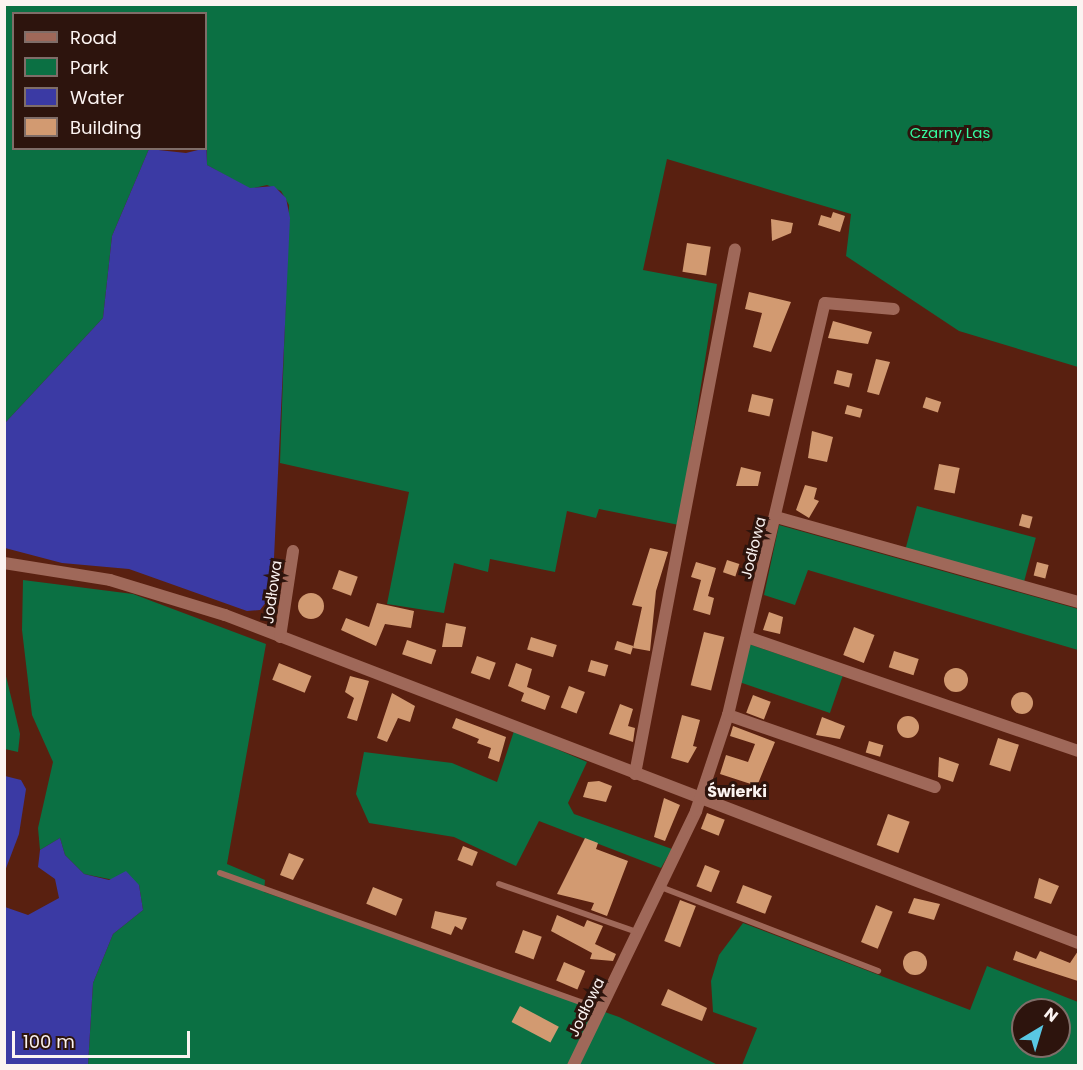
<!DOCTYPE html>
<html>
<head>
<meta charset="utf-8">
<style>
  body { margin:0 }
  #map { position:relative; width:1083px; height:1070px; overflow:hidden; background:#592010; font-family:Poppins,sans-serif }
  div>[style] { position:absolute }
  .green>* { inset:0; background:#0b7043; transform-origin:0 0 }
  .water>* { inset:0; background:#3b3aa4 }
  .building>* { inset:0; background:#d29a71; transform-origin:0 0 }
  .round { border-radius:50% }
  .lane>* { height:6px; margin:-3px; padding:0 3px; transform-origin:3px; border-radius:3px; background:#9f6859 }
  .street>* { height:12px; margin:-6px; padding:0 6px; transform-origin:6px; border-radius:6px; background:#9f6859 }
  span { translate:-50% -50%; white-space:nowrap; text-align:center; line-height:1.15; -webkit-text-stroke:6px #2d140d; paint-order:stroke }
  .park-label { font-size:15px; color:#35fba0 }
  .street-label { font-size:15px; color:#fbf3f1 }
  .neighbourhood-label { font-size:16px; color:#fbf3f1; font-weight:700 }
  .frame { position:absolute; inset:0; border:6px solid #fbf3f1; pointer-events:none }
  .legend { position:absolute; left:12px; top:12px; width:195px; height:138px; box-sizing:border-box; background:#2d140d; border:2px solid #7f6d68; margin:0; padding:8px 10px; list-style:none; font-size:18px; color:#fbf3f1 }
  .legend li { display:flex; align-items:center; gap:12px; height:30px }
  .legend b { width:30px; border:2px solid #7f6d68 }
  .north { position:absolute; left:1011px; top:998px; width:60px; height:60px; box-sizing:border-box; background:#2d140d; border:2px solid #7f6d68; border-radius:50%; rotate:38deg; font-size:16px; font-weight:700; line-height:24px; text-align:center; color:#fbf3f1 }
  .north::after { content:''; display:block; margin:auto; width:21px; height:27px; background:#59c8e4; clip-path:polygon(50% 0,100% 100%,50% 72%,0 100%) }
  .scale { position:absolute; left:12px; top:1031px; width:178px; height:27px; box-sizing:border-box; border:3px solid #fbf3f1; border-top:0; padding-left:8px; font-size:18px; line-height:21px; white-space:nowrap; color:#fbf3f1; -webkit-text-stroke:4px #2d140d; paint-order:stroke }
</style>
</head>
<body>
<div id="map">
  <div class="green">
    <div style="clip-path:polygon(5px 5px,1078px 5px,1078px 367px,959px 331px,846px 256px,851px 214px,667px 159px,643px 270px,717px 284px,679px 525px,599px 509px,596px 518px,567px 511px,555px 572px,490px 559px,488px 572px,454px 563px,444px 613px,387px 604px,409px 492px,280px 463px,289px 205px,281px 191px,267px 185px,250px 189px,207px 165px,206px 14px,14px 14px,14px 148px,149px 149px,112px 236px,103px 318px,5px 423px)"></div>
    <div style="left:917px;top:506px;width:123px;height:46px;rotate:15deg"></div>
    <div style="clip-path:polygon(779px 525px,1078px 609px,1078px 650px,808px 570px,795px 605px,764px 595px)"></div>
    <div style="clip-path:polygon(23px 580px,133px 594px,266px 644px,227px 864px,265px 880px,264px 892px,619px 1017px,718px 1065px,88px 1065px,93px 983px,113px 934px,143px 910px,139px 885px,84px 874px,65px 855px,60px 838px,40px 850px,38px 828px,53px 762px,32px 715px,22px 630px)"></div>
    <div style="left:749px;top:644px;width:99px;height:39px;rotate:19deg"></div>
    <div style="clip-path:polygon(5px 672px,20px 734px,18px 752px,5px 749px)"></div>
    <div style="clip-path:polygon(514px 731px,587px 762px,568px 803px,574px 814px,672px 849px,661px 868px,539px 821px,516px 866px,454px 837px,369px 823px,356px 794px,364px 752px,452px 763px,497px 782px)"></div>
    <div style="clip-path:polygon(evenodd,743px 923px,970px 1010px,987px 966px,1078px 1002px,1078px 1065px,742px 1065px,757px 1028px,713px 1012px,711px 981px,719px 955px,743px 923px,1023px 1010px,1059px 1010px,1059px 1046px,1023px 1046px,1023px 1010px)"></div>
  </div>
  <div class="water">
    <div style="clip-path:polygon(206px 132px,207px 165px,250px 188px,274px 186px,286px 198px,290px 218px,274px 558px,267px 601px,260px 610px,247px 611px,129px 569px,62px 563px,5px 548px,5px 423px,103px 318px,112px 236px,149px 149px,186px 153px,206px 148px)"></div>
    <div style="clip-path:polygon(5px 776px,21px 780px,26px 789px,19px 834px,5px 871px)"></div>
    <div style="clip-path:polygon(60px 838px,65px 855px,84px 874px,109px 880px,126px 871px,139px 885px,143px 910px,113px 934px,93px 983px,88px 1065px,5px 1065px,5px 907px,28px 915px,59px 898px,55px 879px,38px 867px,40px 850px)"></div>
  </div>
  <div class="building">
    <div style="clip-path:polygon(833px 212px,845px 216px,840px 232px,818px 225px,821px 215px,831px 218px)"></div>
    <div style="clip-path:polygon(771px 219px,793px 223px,791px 233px,772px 241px)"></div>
    <div style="left:687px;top:243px;width:24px;height:29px;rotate:9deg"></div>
    <div style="clip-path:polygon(749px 292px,791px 302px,771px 352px,753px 347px,762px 313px,745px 309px)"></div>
    <div style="clip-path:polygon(833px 321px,872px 332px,868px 344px,828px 338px)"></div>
    <div style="clip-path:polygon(876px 359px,890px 362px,879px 395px,867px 392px)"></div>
    <div style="left:837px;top:370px;width:16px;height:14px;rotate:14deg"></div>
    <div style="left:752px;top:394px;width:22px;height:18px;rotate:13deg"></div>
    <div style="left:926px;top:397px;width:16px;height:11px;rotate:18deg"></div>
    <div style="left:847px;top:405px;width:16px;height:9px;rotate:15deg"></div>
    <div style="clip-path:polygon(812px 431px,833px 437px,827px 462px,808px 458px)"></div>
    <div style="left:939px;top:464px;width:21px;height:26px;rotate:11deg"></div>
    <div style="clip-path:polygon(741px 467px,761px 472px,758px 486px,736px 486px)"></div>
    <div style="clip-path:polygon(805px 485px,817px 488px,814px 499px,819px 501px,809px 518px,796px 510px)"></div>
    <div style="left:1022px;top:514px;width:11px;height:12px;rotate:15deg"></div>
    <div style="clip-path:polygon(650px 548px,668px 552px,656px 591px,650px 651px,633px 648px,642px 607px,632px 605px)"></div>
    <div style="left:727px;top:560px;width:13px;height:13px;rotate:18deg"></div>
    <div style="clip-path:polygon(696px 562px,716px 568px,708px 596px,714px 598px,710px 615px,693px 610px,701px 580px,691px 577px)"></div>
    <div style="left:1037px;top:562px;width:12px;height:14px;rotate:14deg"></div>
    <div style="left:339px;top:570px;width:20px;height:20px;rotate:20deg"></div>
    <div class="round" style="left:298px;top:593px;width:26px;height:26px"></div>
    <div style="clip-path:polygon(377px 603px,414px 611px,411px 628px,385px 624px,376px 646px,341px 630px,346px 618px,369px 627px)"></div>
    <div style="clip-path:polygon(769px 612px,783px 617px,780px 634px,763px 630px)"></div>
    <div style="clip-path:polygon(446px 623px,466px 627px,462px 647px,442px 647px)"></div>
    <div style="left:854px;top:627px;width:22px;height:30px;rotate:21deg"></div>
    <div style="left:704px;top:632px;width:21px;height:55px;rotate:14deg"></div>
    <div style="left:531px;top:637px;width:27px;height:13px;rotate:17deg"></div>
    <div style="left:407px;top:640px;width:31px;height:15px;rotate:19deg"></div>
    <div style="left:617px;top:641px;width:17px;height:9px;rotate:17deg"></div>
    <div style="left:894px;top:651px;width:26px;height:17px;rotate:18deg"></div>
    <div style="left:477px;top:656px;width:20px;height:18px;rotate:20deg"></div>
    <div style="left:591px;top:660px;width:18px;height:12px;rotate:16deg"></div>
    <div style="left:279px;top:663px;width:35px;height:18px;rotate:22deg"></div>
    <div style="clip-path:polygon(516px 663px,532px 669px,527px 687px,550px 696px,545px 710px,521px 701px,524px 693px,508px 686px)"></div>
    <div class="round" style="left:944px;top:668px;width:24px;height:24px"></div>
    <div style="clip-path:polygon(350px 676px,369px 681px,357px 721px,347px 718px,354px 698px,345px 692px)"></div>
    <div style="left:569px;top:686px;width:17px;height:23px;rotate:21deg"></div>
    <div class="round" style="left:1011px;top:692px;width:22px;height:22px"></div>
    <div style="clip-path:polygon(392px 693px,415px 706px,410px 722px,398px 718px,387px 742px,377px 738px)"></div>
    <div style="left:753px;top:695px;width:19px;height:19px;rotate:21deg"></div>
    <div style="clip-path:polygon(620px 704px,633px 709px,628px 726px,635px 728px,633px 742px,609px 734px)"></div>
    <div style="clip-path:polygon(682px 715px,700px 720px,693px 746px,697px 747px,688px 763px,671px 758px)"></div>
    <div class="round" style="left:897px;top:716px;width:22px;height:22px"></div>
    <div style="clip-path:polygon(822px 717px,845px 726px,840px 739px,816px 735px)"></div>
    <div style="clip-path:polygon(456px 718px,506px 737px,499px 762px,488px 758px,491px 748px,477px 743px,479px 739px,452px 728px)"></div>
    <div style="clip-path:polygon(733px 726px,775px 742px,757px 786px,720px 774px,726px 755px,748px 762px,755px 744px,730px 736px)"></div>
    <div style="left:998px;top:738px;width:22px;height:28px;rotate:18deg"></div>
    <div style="left:869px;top:741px;width:15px;height:12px;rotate:16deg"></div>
    <div style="clip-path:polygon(939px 757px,959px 764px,953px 782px,938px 777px)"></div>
    <div style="clip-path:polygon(599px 781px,612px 786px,606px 802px,583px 797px,588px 782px)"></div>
    <div style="clip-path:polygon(664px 798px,680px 805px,665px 841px,654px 837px)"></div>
    <div style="left:707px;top:813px;width:19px;height:17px;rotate:21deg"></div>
    <div style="left:888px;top:814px;width:23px;height:33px;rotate:20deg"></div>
    <div style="clip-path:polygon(585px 838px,598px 843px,596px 849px,628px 861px,607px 916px,591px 910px,594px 903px,557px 894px)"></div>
    <div style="left:463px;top:846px;width:16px;height:15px;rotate:22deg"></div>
    <div style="clip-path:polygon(289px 853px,304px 859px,293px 880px,280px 875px)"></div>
    <div style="left:705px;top:865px;width:16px;height:23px;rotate:22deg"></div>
    <div style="clip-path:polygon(1039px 878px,1059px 886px,1051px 904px,1034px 898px)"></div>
    <div style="left:743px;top:885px;width:31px;height:19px;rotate:21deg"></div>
    <div style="left:373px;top:887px;width:32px;height:18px;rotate:22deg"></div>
    <div style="clip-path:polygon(914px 898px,940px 904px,934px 920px,908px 913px)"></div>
    <div style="left:680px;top:900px;width:17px;height:44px;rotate:21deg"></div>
    <div style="left:876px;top:905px;width:18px;height:40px;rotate:22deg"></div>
    <div style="clip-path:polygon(435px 911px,467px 918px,462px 930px,455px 926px,451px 935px,431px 928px)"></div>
    <div style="clip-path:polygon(557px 915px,584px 927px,587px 920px,603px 926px,595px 944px,616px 954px,613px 961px,590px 959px,592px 953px,551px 931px)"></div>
    <div style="left:523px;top:930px;width:20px;height:24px;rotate:20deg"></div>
    <div style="clip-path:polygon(1016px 951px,1036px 959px,1040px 951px,1070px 963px,1078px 951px,1078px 981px,1013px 960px)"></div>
    <div class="round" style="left:903px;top:951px;width:24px;height:24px"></div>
    <div style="left:564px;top:962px;width:23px;height:20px;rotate:23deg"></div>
    <div style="clip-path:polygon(668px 989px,707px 1008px,702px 1021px,661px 1005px)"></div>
    <div style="left:520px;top:1006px;width:44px;height:18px;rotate:28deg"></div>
  </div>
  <div class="lane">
    <div style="left:220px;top:873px;width:404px;rotate:19.7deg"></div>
    <div style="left:499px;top:884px;width:143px;rotate:19.2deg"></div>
    <div style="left:658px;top:886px;width:236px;rotate:21.1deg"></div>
  </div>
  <div class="street">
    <div style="left:776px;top:517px;width:314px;rotate:15.7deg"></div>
    <div style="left:4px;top:563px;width:107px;rotate:9.1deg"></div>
    <div style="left:110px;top:580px;width:120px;rotate:16.9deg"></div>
    <div style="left:225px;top:615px;width:914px;rotate:21.03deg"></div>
    <div style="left:280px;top:637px;width:87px;rotate:-81.4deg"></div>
    <div style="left:747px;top:637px;width:350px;rotate:19deg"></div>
    <div style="left:728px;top:715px;width:219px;rotate:19.2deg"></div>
    <div style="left:635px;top:774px;width:534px;rotate:-79.22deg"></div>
    <div style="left:573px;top:1066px;width:283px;rotate:-64.2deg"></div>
    <div style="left:696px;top:811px;width:101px;rotate:-71.6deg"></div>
    <div style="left:728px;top:715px;width:423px;rotate:-76.8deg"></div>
    <div style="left:825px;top:303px;width:69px;rotate:5deg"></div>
  </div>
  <div class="park-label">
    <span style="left:950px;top:133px">Czarny Las</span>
  </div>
  <div class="street-label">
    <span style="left:753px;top:548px;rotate:-76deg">Jodłowa</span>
    <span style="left:272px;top:592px;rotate:-82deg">Jodłowa</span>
    <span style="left:586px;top:1007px;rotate:-64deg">Jodłowa</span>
  </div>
  <div class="neighbourhood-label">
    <span style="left:737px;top:792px">Świerki</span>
  </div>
  <div class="frame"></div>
  <ul class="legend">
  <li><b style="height:8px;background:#9f6859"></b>Road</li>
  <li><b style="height:16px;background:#0b7043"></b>Park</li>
  <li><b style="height:16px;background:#3b3aa4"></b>Water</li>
  <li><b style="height:16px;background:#d29a71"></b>Building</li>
  </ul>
  <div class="north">N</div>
  <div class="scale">100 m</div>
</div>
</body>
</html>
